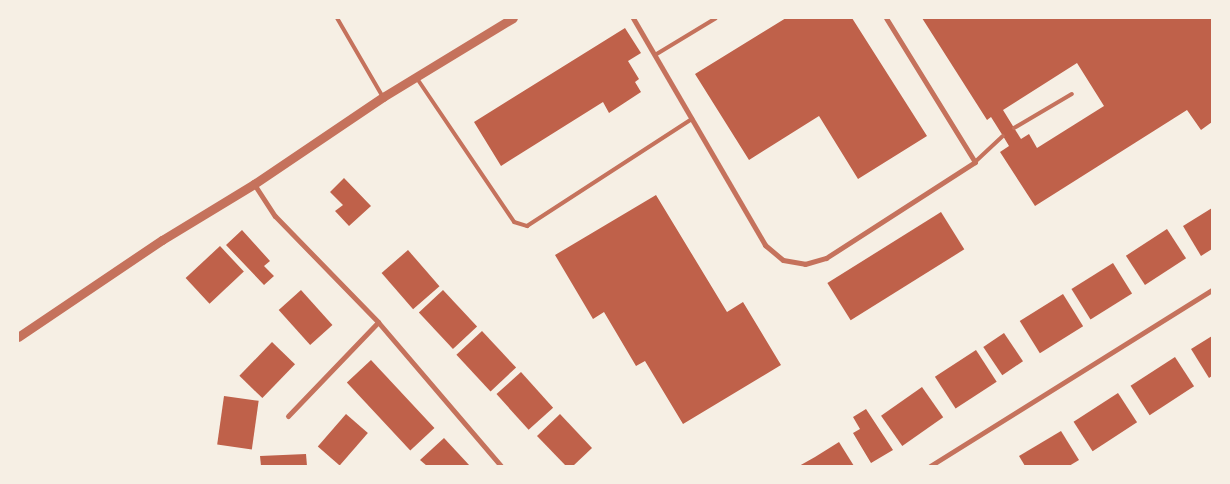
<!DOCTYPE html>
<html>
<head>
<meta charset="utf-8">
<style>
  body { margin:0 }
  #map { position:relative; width:1230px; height:484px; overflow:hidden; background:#f6efe4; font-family:"Work Sans",sans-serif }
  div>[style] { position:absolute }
  .building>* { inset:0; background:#bf614a; transform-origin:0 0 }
  .service>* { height:4px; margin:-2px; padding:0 2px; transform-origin:2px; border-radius:2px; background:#c5725c }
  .minor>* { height:5px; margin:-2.5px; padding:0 2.5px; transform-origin:2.5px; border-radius:2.5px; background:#c5725c }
  .tertiary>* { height:9px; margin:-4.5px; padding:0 4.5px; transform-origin:4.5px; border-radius:4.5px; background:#c5725c }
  span { translate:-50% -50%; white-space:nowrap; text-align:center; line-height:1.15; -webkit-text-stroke:5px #f6efe4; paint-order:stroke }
  .frame { position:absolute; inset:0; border:19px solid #f6efe4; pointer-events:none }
</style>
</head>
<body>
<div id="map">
  <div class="building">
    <div style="clip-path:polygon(786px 18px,852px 18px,927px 136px,858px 179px,819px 116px,749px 160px,695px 74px)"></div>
    <div style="clip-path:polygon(evenodd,922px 18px,1212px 18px,1212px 122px,1201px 130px,1187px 110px,1035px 206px,1000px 152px,1009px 146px,1003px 136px,991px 117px,987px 120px,922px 18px,1077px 63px,1104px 106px,1037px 148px,1029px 134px,1021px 139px,1003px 110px,1077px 63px)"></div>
    <div style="clip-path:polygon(625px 28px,641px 53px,628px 61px,639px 79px,635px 82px,641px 92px,609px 113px,603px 102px,501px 166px,474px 122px)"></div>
    <div style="clip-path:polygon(344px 178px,371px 206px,349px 226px,335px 211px,343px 205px,330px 192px)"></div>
    <div style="clip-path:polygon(656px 195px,727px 312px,743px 302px,781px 365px,683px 424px,645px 361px,636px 366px,604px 312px,593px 319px,555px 255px)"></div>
    <div style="clip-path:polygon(1212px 208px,1212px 249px,1201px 256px,1183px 226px)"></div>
    <div style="left:941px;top:212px;width:44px;height:134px;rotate:58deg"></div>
    <div style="left:1167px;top:229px;width:35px;height:49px;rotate:57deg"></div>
    <div style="clip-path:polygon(242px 230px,270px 261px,264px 266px,274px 276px,264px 285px,226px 245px)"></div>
    <div style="left:220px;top:246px;width:35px;height:47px;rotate:47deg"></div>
    <div style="left:408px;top:250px;width:48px;height:35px;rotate:49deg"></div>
    <div style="left:1113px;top:263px;width:36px;height:49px;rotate:58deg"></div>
    <div style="left:301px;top:290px;width:47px;height:30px;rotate:48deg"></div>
    <div style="left:443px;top:290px;width:50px;height:33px;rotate:47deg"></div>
    <div style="left:1063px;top:294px;width:38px;height:51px;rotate:58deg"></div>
    <div style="left:482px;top:331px;width:50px;height:35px;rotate:47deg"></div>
    <div style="left:1004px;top:333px;width:34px;height:25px;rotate:56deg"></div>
    <div style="clip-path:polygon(1212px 336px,1212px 376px,1209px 378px,1191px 349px)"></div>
    <div style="left:272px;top:342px;width:32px;height:47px;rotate:44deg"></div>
    <div style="left:976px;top:350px;width:38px;height:49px;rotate:57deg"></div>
    <div style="left:1175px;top:357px;width:35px;height:53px;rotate:57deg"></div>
    <div style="left:371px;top:360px;width:93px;height:33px;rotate:47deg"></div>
    <div style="left:521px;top:372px;width:48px;height:33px;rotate:48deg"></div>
    <div style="left:922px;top:387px;width:37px;height:50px;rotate:55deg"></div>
    <div style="left:1118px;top:393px;width:35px;height:53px;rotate:57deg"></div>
    <div style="left:224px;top:396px;width:35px;height:49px;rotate:8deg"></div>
    <div style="clip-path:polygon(866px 409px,893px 450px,871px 463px,853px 433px,860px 429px,853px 417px)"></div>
    <div style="left:346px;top:414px;width:29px;height:43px;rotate:41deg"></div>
    <div style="clip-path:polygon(560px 414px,592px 448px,573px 466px,566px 466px,537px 436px)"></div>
    <div style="clip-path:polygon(1061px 431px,1079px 460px,1069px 466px,1025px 466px,1019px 456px)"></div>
    <div style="clip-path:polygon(444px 438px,470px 466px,427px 466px,420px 460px)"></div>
    <div style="clip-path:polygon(839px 442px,854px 466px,799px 466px,815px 457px)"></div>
    <div style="clip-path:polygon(306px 454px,307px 466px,261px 466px,260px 456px)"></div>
  </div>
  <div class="service">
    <div style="left:337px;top:18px;width:91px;rotate:59.8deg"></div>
    <div style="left:655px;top:55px;width:71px;rotate:-31.2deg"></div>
    <div style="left:416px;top:77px;width:175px;rotate:55.9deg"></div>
    <div style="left:514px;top:222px;width:14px;rotate:17deg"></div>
    <div style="left:527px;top:226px;width:197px;rotate:-33deg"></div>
    <div style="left:1014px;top:128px;width:67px;rotate:-30.4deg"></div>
    <div style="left:975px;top:162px;width:38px;rotate:-43deg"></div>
  </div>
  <div class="minor">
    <div style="left:633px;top:18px;width:263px;rotate:59.8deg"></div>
    <div style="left:765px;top:245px;width:23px;rotate:40deg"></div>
    <div style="left:783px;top:260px;width:22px;rotate:10deg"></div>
    <div style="left:805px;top:264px;width:22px;rotate:-16deg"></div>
    <div style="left:826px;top:258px;width:177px;rotate:-32.8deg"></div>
    <div style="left:975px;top:162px;width:169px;rotate:-121.7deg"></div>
    <div style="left:254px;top:184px;width:38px;rotate:57deg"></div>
    <div style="left:275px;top:216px;width:148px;rotate:45.8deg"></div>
    <div style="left:378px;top:322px;width:189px;rotate:49.5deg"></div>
    <div style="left:288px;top:416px;width:130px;rotate:-46.2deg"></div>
    <div style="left:930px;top:466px;width:332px;rotate:-32deg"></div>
  </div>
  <div class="tertiary">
    <div style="left:18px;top:337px;width:174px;rotate:-34deg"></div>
    <div style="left:162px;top:240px;width:108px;rotate:-31.3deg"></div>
    <div style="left:254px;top:184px;width:156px;rotate:-34deg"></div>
    <div style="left:383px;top:97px;width:152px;rotate:-31.3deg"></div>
  </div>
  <div class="frame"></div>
</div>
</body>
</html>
